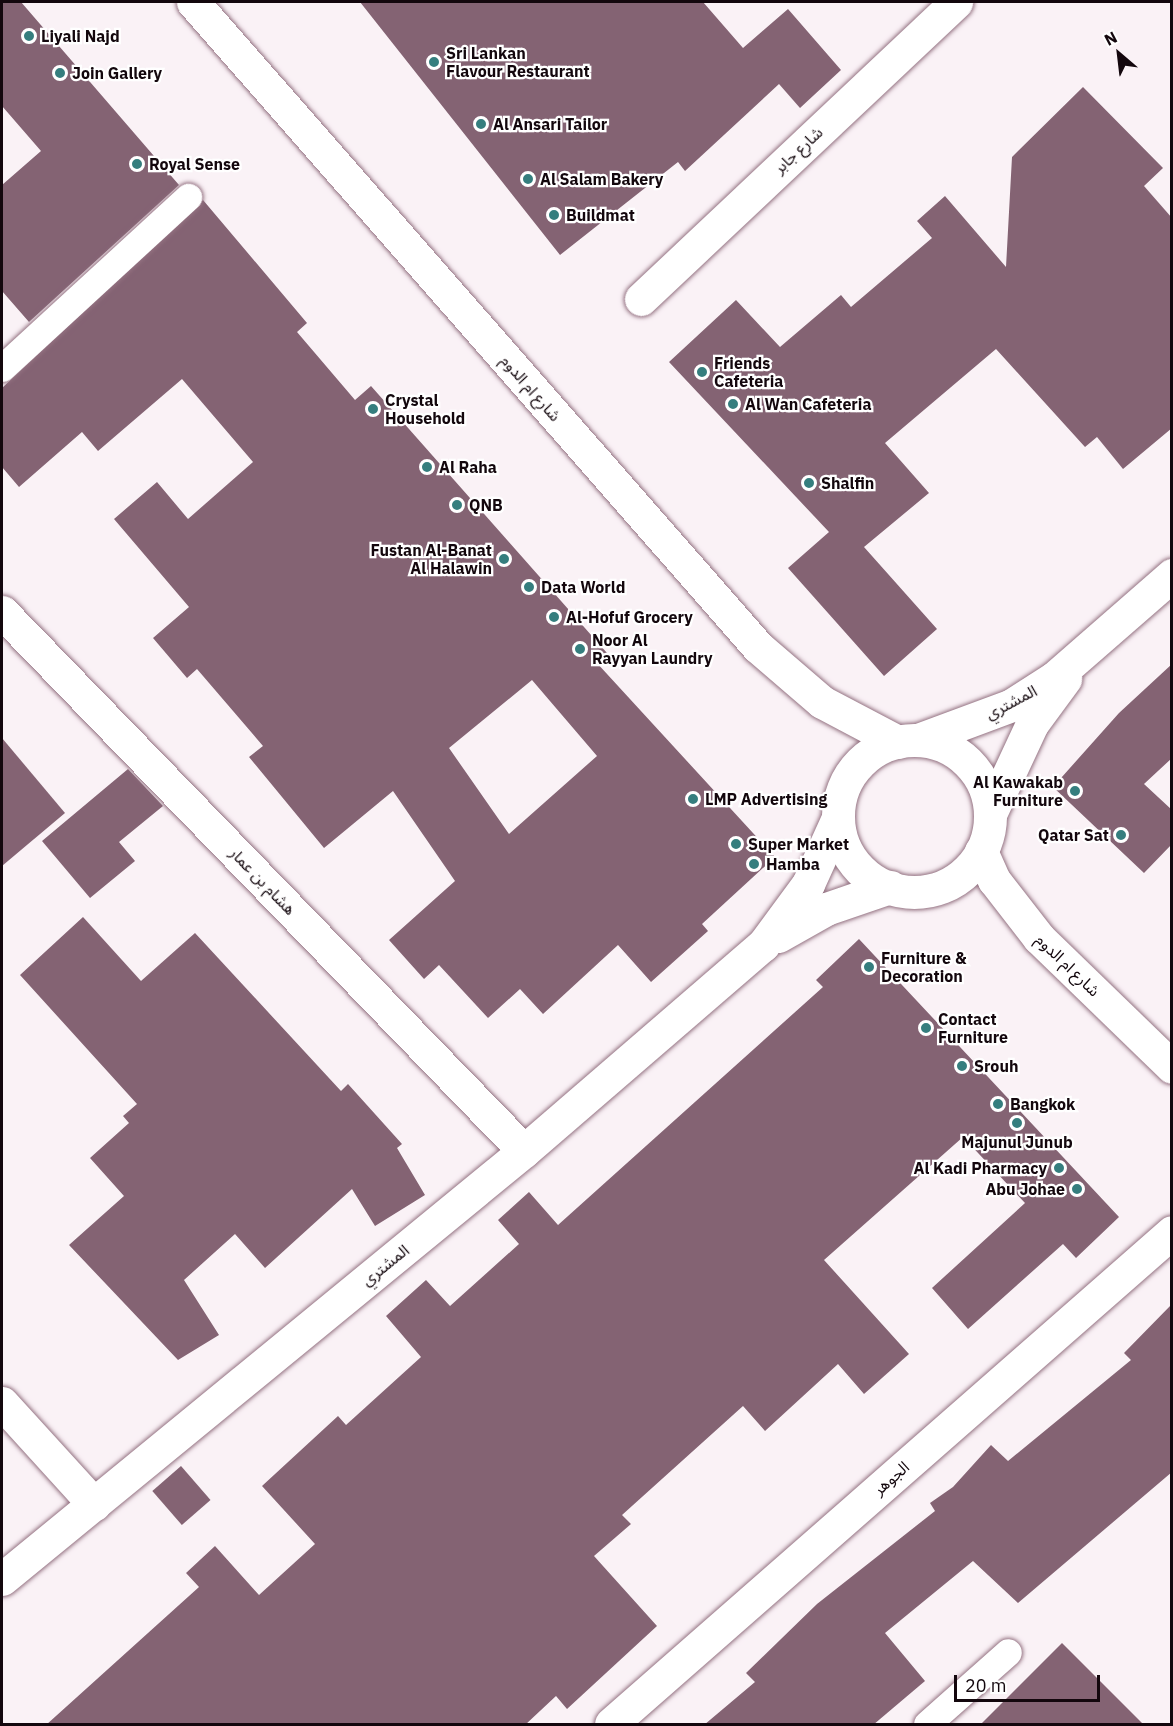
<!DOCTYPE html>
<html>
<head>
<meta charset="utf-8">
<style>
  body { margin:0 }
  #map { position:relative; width:1173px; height:1726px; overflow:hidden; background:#faf2f6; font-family:"IBM Plex Sans","Noto Sans Arabic",sans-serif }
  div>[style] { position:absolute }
  .building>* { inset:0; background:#846373; transform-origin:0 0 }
  .roads { filter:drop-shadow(0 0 2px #947282) drop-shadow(0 0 2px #947282) }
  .lane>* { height:27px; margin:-13.5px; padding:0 13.5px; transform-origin:13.5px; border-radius:13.5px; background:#fff }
  .street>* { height:33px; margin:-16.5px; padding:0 16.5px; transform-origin:16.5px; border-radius:16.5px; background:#fff }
  .street>.ring { margin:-16.5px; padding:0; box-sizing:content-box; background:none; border:33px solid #fff; border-radius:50% }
  .secondary>* { height:33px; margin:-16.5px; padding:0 16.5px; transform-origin:16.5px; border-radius:16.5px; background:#fff }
  .dots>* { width:16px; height:16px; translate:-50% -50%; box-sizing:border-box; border:3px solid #fff; border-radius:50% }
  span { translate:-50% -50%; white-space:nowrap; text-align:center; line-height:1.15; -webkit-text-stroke:4.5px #fff; paint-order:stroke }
  .poi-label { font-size:16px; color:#13070d; font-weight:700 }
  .left { translate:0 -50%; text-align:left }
  .right { translate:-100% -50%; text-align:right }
  .street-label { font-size:16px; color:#13070d }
  .frame { position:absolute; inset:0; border:3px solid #13070d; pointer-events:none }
  .north { position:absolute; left:1089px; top:24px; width:60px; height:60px; -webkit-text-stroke:4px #fff; paint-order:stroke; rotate:332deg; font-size:16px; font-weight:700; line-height:24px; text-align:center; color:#13070d }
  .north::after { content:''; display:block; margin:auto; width:21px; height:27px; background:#13070d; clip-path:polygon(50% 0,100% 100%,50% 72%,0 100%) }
  .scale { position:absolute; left:954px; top:1675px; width:146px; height:27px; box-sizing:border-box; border:3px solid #13070d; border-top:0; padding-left:8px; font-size:18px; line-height:21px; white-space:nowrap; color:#13070d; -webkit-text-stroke:4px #fff; paint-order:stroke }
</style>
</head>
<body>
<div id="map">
  <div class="building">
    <div style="clip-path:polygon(2px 2px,21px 2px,179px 185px,29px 322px,2px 291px,2px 185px,41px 151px,2px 106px)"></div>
    <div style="clip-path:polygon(360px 2px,703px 2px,743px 48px,788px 9px,841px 70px,800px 108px,779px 84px,685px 171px,678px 162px,560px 255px)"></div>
    <div style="clip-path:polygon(1083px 87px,1163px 168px,1144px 186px,1172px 218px,1172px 428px,1123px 469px,1097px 437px,1085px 447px,996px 349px,885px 443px,929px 493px,864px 547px,937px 629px,884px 676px,788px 568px,829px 532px,669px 362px,736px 300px,780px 347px,841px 295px,851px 307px,932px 238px,917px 221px,945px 196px,1006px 267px,1012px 157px)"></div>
    <div style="clip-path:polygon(evenodd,203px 200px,307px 323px,297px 332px,355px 400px,371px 386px,607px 653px,596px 662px,775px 857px,702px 924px,708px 931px,651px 982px,618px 945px,543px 1014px,520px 989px,488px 1018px,439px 965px,424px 979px,389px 940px,455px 881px,393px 791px,324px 848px,249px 757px,263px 746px,197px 669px,187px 678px,153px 638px,189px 607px,114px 519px,157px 482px,188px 519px,253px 462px,182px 379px,98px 451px,82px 432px,19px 487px,2px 467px,2px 388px,203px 200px,532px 680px,597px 756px,509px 834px,449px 748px,532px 680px)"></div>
    <div style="clip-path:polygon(1172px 664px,1172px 758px,1144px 784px,1172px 810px,1172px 844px,1144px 873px,1053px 787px,1119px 713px)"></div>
    <div style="clip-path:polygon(2px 738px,65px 813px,2px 866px)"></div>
    <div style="clip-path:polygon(128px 769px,163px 806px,119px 842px,135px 861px,90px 898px,42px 841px)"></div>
    <div style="clip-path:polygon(83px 917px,141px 981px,195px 933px,341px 1091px,348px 1084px,402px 1144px,397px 1148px,425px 1195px,375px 1226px,352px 1189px,265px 1268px,235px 1234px,184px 1280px,219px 1335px,178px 1360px,69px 1245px,124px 1196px,90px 1158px,129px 1123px,123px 1116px,137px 1104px,20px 975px)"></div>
    <div style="clip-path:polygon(859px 939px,1119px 1217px,1076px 1258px,1063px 1244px,968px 1329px,932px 1288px,1025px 1203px,963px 1137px,824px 1260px,909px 1354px,864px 1394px,838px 1364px,765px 1431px,743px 1406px,622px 1515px,631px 1524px,594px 1556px,657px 1626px,567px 1709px,556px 1696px,525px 1725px,46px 1725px,199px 1587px,186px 1573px,215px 1546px,259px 1595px,315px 1544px,262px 1486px,338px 1416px,346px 1425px,421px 1357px,386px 1316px,426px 1280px,450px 1306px,519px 1244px,498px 1220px,529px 1192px,558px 1225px,823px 987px,816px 980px)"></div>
    <div style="clip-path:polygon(1172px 1304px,1172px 1472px,1018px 1603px,973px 1561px,885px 1633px,925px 1681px,873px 1725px,704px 1725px,755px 1682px,746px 1673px,817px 1604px,935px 1511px,930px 1503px,953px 1487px,991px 1445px,1008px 1461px,1131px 1360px,1124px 1353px)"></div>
    <div style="left:181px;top:1466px;width:45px;height:38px;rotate:49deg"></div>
    <div style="clip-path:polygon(1062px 1643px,1144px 1725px,980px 1725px)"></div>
  </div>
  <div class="roads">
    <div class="lane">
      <div style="left:2px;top:368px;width:253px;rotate:-42.6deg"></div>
      <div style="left:927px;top:1724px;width:108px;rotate:-41.6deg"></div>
    </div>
    <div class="street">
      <div style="left:641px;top:299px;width:433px;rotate:-43.3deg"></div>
      <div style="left:2px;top:612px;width:750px;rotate:45.92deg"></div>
      <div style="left:918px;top:740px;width:100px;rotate:-20.4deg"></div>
      <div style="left:1012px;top:705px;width:50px;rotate:-32.7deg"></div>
      <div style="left:1054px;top:678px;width:157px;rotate:-41.1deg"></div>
      <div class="ring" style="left:838px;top:740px;width:119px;height:119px"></div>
      <div style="left:990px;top:814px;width:99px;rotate:-65deg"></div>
      <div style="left:1032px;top:724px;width:56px;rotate:-53.7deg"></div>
      <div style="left:778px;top:936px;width:55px;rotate:-29.4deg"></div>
      <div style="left:826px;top:909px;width:68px;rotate:-19deg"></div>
      <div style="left:2px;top:1403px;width:137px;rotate:47.7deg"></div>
      <div style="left:2px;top:1579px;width:675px;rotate:-39.35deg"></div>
      <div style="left:524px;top:1151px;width:316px;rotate:-40.8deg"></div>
      <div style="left:763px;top:945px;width:76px;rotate:-53.6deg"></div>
      <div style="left:808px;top:884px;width:72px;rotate:-65.6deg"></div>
      <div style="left:611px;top:1724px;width:746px;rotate:-41.25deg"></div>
    </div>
    <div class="secondary">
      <div style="left:193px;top:2px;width:857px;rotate:48.78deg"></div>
      <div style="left:758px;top:647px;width:84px;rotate:40.7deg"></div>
      <div style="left:822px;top:702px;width:86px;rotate:27.8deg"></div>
      <div style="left:981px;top:851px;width:32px;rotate:66deg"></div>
      <div style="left:994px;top:880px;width:73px;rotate:52.2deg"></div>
      <div style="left:1039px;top:938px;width:185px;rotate:44.1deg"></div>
    </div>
  </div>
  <div class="dots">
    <div style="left:29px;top:36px;background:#357e7e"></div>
    <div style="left:434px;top:62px;background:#357e7e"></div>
    <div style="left:60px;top:73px;background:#357e7e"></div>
    <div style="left:481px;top:124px;background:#357e7e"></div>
    <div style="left:137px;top:164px;background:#357e7e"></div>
    <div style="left:528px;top:179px;background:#357e7e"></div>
    <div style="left:554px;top:215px;background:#357e7e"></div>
    <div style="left:702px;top:372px;background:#357e7e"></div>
    <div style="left:733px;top:404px;background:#357e7e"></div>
    <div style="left:373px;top:409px;background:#357e7e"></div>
    <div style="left:427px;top:467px;background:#357e7e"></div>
    <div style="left:809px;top:483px;background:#357e7e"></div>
    <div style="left:457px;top:505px;background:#357e7e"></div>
    <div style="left:504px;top:559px;background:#357e7e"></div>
    <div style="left:529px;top:587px;background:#357e7e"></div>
    <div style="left:554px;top:617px;background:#357e7e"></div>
    <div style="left:580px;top:649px;background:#357e7e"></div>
    <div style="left:1075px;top:791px;background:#357e7e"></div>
    <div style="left:693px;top:799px;background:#357e7e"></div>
    <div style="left:1121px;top:835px;background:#357e7e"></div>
    <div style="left:736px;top:844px;background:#357e7e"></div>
    <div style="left:754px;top:864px;background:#357e7e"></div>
    <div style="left:869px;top:967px;background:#357e7e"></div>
    <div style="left:926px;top:1028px;background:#357e7e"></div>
    <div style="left:962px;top:1066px;background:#357e7e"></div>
    <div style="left:998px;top:1104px;background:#357e7e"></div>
    <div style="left:1017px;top:1123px;background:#357e7e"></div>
    <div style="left:1059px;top:1168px;background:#357e7e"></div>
    <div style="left:1077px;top:1189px;background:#357e7e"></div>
  </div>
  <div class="poi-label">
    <span class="left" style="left:41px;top:36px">Liyali Najd</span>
    <span class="left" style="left:446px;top:62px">Sri Lankan<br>Flavour Restaurant</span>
    <span class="left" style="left:72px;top:73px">Join Gallery</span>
    <span class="left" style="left:493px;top:124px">Al Ansari Tailor</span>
    <span class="left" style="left:149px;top:164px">Royal Sense</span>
    <span class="left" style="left:540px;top:179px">Al Salam Bakery</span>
    <span class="left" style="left:566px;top:215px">Buildmat</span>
    <span class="left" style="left:714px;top:372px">Friends<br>Cafeteria</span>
    <span class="left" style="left:385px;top:409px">Crystal<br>Household</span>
    <span class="left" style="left:745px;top:404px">Al Wan Cafeteria</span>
    <span class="left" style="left:439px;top:467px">Al Raha</span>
    <span class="left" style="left:821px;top:483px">Shalfin</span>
    <span class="left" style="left:469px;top:505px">QNB</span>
    <span class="right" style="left:492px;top:559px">Fustan Al-Banat<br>Al Halawin</span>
    <span class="left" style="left:541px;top:587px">Data World</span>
    <span class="left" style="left:566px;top:617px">Al-Hofuf Grocery</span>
    <span class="left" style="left:592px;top:649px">Noor Al<br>Rayyan Laundry</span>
    <span class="right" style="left:1063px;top:791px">Al Kawakab<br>Furniture</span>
    <span class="left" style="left:705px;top:799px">LMP Advertising</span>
    <span class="right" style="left:1109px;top:835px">Qatar Sat</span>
    <span class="left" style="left:748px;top:844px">Super Market</span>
    <span class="left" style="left:766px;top:864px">Hamba</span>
    <span class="left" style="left:881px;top:967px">Furniture &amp;<br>Decoration</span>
    <span class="left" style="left:938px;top:1028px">Contact<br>Furniture</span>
    <span class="left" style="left:974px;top:1066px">Srouh</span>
    <span class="left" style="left:1010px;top:1104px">Bangkok</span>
    <span style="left:1017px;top:1142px">Majunul Junub</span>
    <span class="right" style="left:1047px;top:1168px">Al Kadi Pharmacy</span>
    <span class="right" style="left:1065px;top:1189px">Abu Johae</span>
  </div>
  <div class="street-label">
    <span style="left:798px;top:150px;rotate:-43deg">شارع جابر</span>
    <span style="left:531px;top:388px;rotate:49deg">شارع ام الدوم</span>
    <span style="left:1011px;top:702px;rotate:-28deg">المشتري</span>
    <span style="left:263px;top:881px;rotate:46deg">هشام بن عمار</span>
    <span style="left:1068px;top:965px;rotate:44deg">شارع ام الدوم</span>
    <span style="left:385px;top:1265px;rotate:-39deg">المشتري</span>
    <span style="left:891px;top:1478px;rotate:-41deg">الجوهر</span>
  </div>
  <div class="frame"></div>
  <div class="north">N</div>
  <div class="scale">20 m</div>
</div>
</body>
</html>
